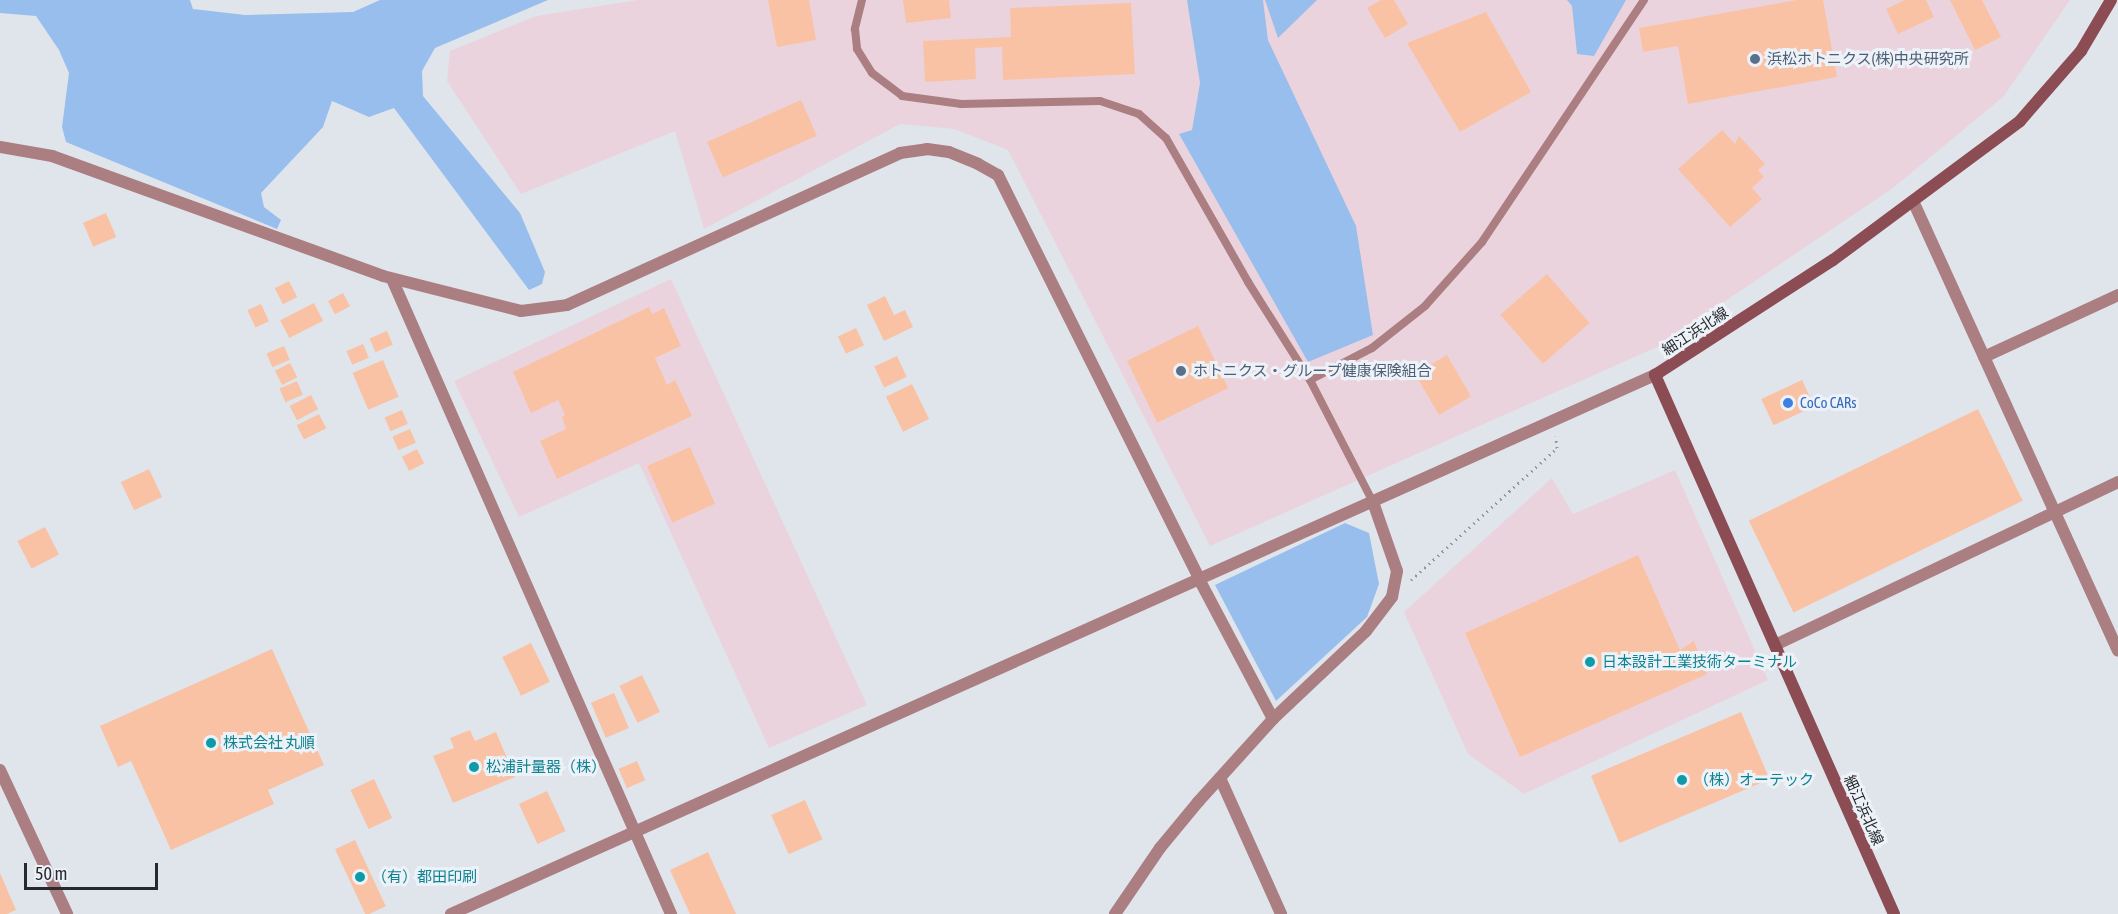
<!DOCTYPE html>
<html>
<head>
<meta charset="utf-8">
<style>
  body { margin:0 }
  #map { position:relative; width:2118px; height:914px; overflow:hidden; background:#e0e5eb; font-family:"Asap Condensed","Noto Sans JP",sans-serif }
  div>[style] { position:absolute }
  .industrial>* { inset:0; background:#ebd3dd }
  .green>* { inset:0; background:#98beee }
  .building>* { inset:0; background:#fac2a4; transform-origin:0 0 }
  .path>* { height:3px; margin-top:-1.5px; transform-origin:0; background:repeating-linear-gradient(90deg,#92959a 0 1.5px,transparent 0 6px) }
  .service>* { height:8px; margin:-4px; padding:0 4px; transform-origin:4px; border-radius:4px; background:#ab7e81 }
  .minor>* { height:12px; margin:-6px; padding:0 6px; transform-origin:6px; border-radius:6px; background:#ab7e81 }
  .tertiary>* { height:12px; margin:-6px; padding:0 6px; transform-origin:6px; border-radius:6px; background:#ab7e81 }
  .secondary>* { height:12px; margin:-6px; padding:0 6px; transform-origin:6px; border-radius:6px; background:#8b4c53 }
  .dots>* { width:16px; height:16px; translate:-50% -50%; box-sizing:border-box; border:3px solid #edf2f9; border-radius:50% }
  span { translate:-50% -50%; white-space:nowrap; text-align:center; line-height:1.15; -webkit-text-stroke:6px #edf2f9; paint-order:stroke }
  .service-label { font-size:15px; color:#4e5e75 }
  .left { translate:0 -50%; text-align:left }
  .street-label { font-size:15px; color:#27292c }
  .shop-label { font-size:15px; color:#366cbe }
  .culture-label { font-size:15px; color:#0d838f }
  .scale { position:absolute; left:24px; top:863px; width:134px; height:27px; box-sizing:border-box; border:3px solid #27292c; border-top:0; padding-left:8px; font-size:18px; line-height:21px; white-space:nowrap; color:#27292c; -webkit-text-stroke:4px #edf2f9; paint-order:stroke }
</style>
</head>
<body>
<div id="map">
  <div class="industrial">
    <div style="clip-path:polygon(638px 0,2070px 0,2004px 96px,1893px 188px,1657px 347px,1210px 546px,1008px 150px,954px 129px,900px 124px,704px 229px,675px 131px,521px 194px,447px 81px,450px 51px,536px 16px)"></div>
    <div style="clip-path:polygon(671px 279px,867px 705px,769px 748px,639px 463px,519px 517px,454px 381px)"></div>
    <div style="clip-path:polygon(1675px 470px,1768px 680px,1524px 794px,1468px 754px,1404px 612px,1552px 478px,1573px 514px)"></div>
  </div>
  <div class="green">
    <div style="clip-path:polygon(0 0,190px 0,193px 9px,245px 15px,353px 12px,380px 0,548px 0,435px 48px,422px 71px,423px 96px,520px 213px,545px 272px,542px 284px,529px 290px,394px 108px,369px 117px,332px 101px,323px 127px,261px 193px,264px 207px,281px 220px,277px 229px,66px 142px,62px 127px,69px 73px,59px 50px,36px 16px,0 13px)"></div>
    <div style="clip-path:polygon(1187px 0,1263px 0,1268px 40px,1356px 226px,1373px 335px,1308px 362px,1179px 134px,1192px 130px,1200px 83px)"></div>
    <div style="clip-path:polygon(1265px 0,1317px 0,1278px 38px)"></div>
    <div style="clip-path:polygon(1567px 0,1626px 0,1594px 56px,1577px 54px,1572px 6px)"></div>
    <div style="clip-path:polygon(1345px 523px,1369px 533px,1379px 584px,1367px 617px,1276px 701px,1215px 585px)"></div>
  </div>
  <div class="building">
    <div style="clip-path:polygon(768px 0,809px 0,816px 40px,777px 47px)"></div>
    <div style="clip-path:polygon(903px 0,949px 0,951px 18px,906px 23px)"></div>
    <div style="clip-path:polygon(1381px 0,1394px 0,1408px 24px,1385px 38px,1367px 8px)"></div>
    <div style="clip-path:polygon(1797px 0,1823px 0,1837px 77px,1688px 104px,1678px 46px,1643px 52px,1639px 28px)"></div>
    <div style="clip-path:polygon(1905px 0,1926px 0,1934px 17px,1898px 34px,1886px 9px)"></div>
    <div style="clip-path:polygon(1950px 0,1982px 0,2001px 37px,1975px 50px)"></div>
    <div style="clip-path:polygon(1131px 3px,1135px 74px,1003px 80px,1002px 47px,975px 48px,976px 79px,925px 82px,923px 41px,1011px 37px,1010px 8px)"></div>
    <div style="clip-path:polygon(1486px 12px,1531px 92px,1460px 132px,1407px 43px)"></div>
    <div style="left:801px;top:100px;width:39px;height:103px;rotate:66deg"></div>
    <div style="clip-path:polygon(1722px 130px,1735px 144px,1739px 136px,1765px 164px,1758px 170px,1764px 177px,1752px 188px,1762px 199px,1730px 227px,1678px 169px)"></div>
    <div style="left:106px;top:213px;width:26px;height:25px;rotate:67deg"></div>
    <div style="left:1547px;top:274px;width:65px;height:62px;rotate:49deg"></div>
    <div style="left:289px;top:281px;width:18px;height:16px;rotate:63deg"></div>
    <div style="left:343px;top:293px;width:15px;height:17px;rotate:62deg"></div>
    <div style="clip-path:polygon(885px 296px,894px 315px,905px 310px,913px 327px,884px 341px,867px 305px)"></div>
    <div style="left:314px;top:303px;width:20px;height:38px;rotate:63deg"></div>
    <div style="left:261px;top:304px;width:19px;height:15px;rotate:65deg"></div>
    <div style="clip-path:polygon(649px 307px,652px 314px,664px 308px,681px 346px,655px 358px,667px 385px,675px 380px,692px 416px,557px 479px,540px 441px,566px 429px,562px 417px,565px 415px,558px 400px,531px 413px,513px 372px)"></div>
    <div style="left:1198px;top:326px;width:69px;height:79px;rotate:64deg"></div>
    <div style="left:856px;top:328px;width:19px;height:20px;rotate:65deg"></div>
    <div style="left:387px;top:331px;width:15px;height:19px;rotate:67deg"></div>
    <div style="left:363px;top:344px;width:15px;height:18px;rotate:67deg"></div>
    <div style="left:284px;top:346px;width:15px;height:19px;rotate:67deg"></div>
    <div style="left:1447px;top:355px;width:48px;height:37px;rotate:60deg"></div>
    <div style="left:897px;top:356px;width:23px;height:25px;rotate:65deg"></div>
    <div style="left:383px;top:360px;width:40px;height:33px;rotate:67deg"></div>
    <div style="left:290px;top:363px;width:16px;height:17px;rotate:63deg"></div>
    <div style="left:1802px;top:380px;width:29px;height:45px;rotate:65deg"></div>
    <div style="left:297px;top:381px;width:15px;height:19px;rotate:67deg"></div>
    <div style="left:912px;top:384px;width:39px;height:29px;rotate:64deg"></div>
    <div style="left:311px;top:395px;width:16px;height:24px;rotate:63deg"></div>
    <div style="left:1978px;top:409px;width:102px;height:255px;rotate:64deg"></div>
    <div style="left:402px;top:410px;width:15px;height:19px;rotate:67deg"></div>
    <div style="left:319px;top:414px;width:16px;height:25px;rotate:63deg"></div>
    <div style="left:410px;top:429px;width:15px;height:19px;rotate:67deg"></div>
    <div style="left:690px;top:447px;width:62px;height:47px;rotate:66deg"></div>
    <div style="left:417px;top:449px;width:16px;height:17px;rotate:63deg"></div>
    <div style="left:149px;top:469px;width:31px;height:31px;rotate:65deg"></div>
    <div style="left:45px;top:527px;width:31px;height:31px;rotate:63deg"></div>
    <div style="clip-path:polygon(1638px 555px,1680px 650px,1694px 641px,1707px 674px,1520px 757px,1465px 633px)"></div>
    <div style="left:531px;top:643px;width:43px;height:32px;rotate:64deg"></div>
    <div style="clip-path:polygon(272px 649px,324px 765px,268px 790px,274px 804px,171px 850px,131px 761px,118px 767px,100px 726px)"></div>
    <div style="left:642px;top:675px;width:41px;height:25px;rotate:64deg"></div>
    <div style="left:614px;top:693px;width:38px;height:25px;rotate:67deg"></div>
    <div style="left:1741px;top:712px;width:73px;height:163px;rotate:67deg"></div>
    <div style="clip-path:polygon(470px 730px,475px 741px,496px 732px,515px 777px,453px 803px,433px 756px,454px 748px,450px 738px)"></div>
    <div style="left:637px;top:761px;width:21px;height:20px;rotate:67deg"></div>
    <div style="left:374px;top:779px;width:43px;height:26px;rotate:65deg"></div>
    <div style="left:547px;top:791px;width:44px;height:31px;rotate:65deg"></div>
    <div style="left:805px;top:800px;width:43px;height:37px;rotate:66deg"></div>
    <div style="left:355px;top:840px;width:73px;height:22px;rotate:65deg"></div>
    <div style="clip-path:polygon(708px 852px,736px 914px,690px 914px,670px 870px)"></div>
    <div style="clip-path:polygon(0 873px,16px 910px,7px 914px,0 914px)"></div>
  </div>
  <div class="path">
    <div style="left:1411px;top:580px;width:197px;rotate:-42.1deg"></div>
    <div style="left:1557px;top:448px;width:12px;rotate:-95deg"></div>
  </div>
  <div class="service">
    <div style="left:862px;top:0;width:30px;rotate:104deg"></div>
    <div style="left:855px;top:29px;width:20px;rotate:84deg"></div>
    <div style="left:857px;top:49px;width:28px;rotate:58deg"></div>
    <div style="left:872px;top:73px;width:38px;rotate:37deg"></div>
    <div style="left:902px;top:96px;width:60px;rotate:7.7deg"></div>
    <div style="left:961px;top:104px;width:139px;rotate:-1.2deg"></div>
    <div style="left:1100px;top:101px;width:41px;rotate:18.4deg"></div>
    <div style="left:1139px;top:114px;width:36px;rotate:42deg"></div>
    <div style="left:1166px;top:138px;width:166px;rotate:60.3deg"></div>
    <div style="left:1248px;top:282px;width:116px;rotate:57.7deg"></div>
    <div style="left:1310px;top:380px;width:137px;rotate:62.7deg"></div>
    <div style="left:1310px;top:380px;width:70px;rotate:-27.3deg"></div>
    <div style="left:1372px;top:348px;width:68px;rotate:-38.4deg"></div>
    <div style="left:1425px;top:306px;width:86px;rotate:-48.3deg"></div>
    <div style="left:1482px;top:242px;width:291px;rotate:-56.2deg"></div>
  </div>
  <div class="minor">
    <div style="left:0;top:147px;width:53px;rotate:9.8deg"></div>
    <div style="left:52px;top:156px;width:352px;rotate:19.9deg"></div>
    <div style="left:383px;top:276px;width:142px;rotate:14.2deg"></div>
    <div style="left:521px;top:311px;width:46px;rotate:-7.4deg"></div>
    <div style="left:567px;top:305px;width:366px;rotate:-24.5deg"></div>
    <div style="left:900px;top:153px;width:27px;rotate:-8deg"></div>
    <div style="left:927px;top:149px;width:22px;rotate:8deg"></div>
    <div style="left:949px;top:152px;width:31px;rotate:22deg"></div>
    <div style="left:978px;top:164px;width:23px;rotate:29deg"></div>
    <div style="left:998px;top:175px;width:453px;rotate:63.5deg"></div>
    <div style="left:1200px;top:581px;width:156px;rotate:62.1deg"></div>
    <div style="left:1913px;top:201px;width:494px;rotate:65.5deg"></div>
    <div style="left:392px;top:279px;width:694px;rotate:66.28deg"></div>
    <div style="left:1984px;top:357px;width:148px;rotate:-24.8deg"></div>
    <div style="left:1775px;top:645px;width:380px;rotate:-25.4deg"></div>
    <div style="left:0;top:770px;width:159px;rotate:65deg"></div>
    <div style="left:1220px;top:778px;width:149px;rotate:65.8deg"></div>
  </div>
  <div class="tertiary">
    <div style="left:451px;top:914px;width:1319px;rotate:-24.12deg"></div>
    <div style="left:1115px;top:914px;width:80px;rotate:-55.7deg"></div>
    <div style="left:1160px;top:848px;width:60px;rotate:-50.4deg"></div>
    <div style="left:1198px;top:802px;width:112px;rotate:-47.9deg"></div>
    <div style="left:1273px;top:719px;width:128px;rotate:-43.4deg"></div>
    <div style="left:1366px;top:631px;width:43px;rotate:-52.6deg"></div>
    <div style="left:1392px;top:597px;width:26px;rotate:-79deg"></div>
    <div style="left:1397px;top:571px;width:73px;rotate:-109.2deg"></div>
  </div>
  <div class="secondary">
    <div style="left:1894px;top:914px;width:590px;rotate:-113.91deg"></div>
    <div style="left:1655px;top:375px;width:212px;rotate:-32.9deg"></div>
    <div style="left:1833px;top:260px;width:233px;rotate:-36.6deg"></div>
    <div style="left:2020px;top:121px;width:93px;rotate:-48.9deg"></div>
    <div style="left:2081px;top:51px;width:59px;rotate:-59.5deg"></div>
  </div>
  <div class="dots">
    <div style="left:1755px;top:59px;background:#5c6f8a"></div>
    <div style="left:1181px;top:371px;background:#5c6f8a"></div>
    <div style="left:1788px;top:403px;background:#3f7fe0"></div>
    <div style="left:1590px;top:662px;background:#0f9aa8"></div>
    <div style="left:211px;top:743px;background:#0f9aa8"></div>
    <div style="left:474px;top:767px;background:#0f9aa8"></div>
    <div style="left:1682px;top:780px;background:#0f9aa8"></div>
    <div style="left:360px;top:877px;background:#0f9aa8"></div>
  </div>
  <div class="service-label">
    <span class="left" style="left:1767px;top:59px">浜松ホトニクス(株)中央研究所</span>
    <span class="left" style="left:1193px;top:371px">ホトニクス・グループ健康保険組合</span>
  </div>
  <div class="street-label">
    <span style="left:1695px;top:331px;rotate:-33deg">細江浜北線</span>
    <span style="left:1864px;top:810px;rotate:66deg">細江浜北線</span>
  </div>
  <div class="shop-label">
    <span class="left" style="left:1800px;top:403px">CoCo CARs</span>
  </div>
  <div class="culture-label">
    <span class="left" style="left:1602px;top:662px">日本設計工業技術ターミナル</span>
    <span class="left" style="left:223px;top:743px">株式会社 丸順</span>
    <span class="left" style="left:486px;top:767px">松浦計量器（株）</span>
    <span class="left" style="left:1694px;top:780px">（株）オーテック</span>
    <span class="left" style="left:372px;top:877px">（有）都田印刷</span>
  </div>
  <div class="scale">50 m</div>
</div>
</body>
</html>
